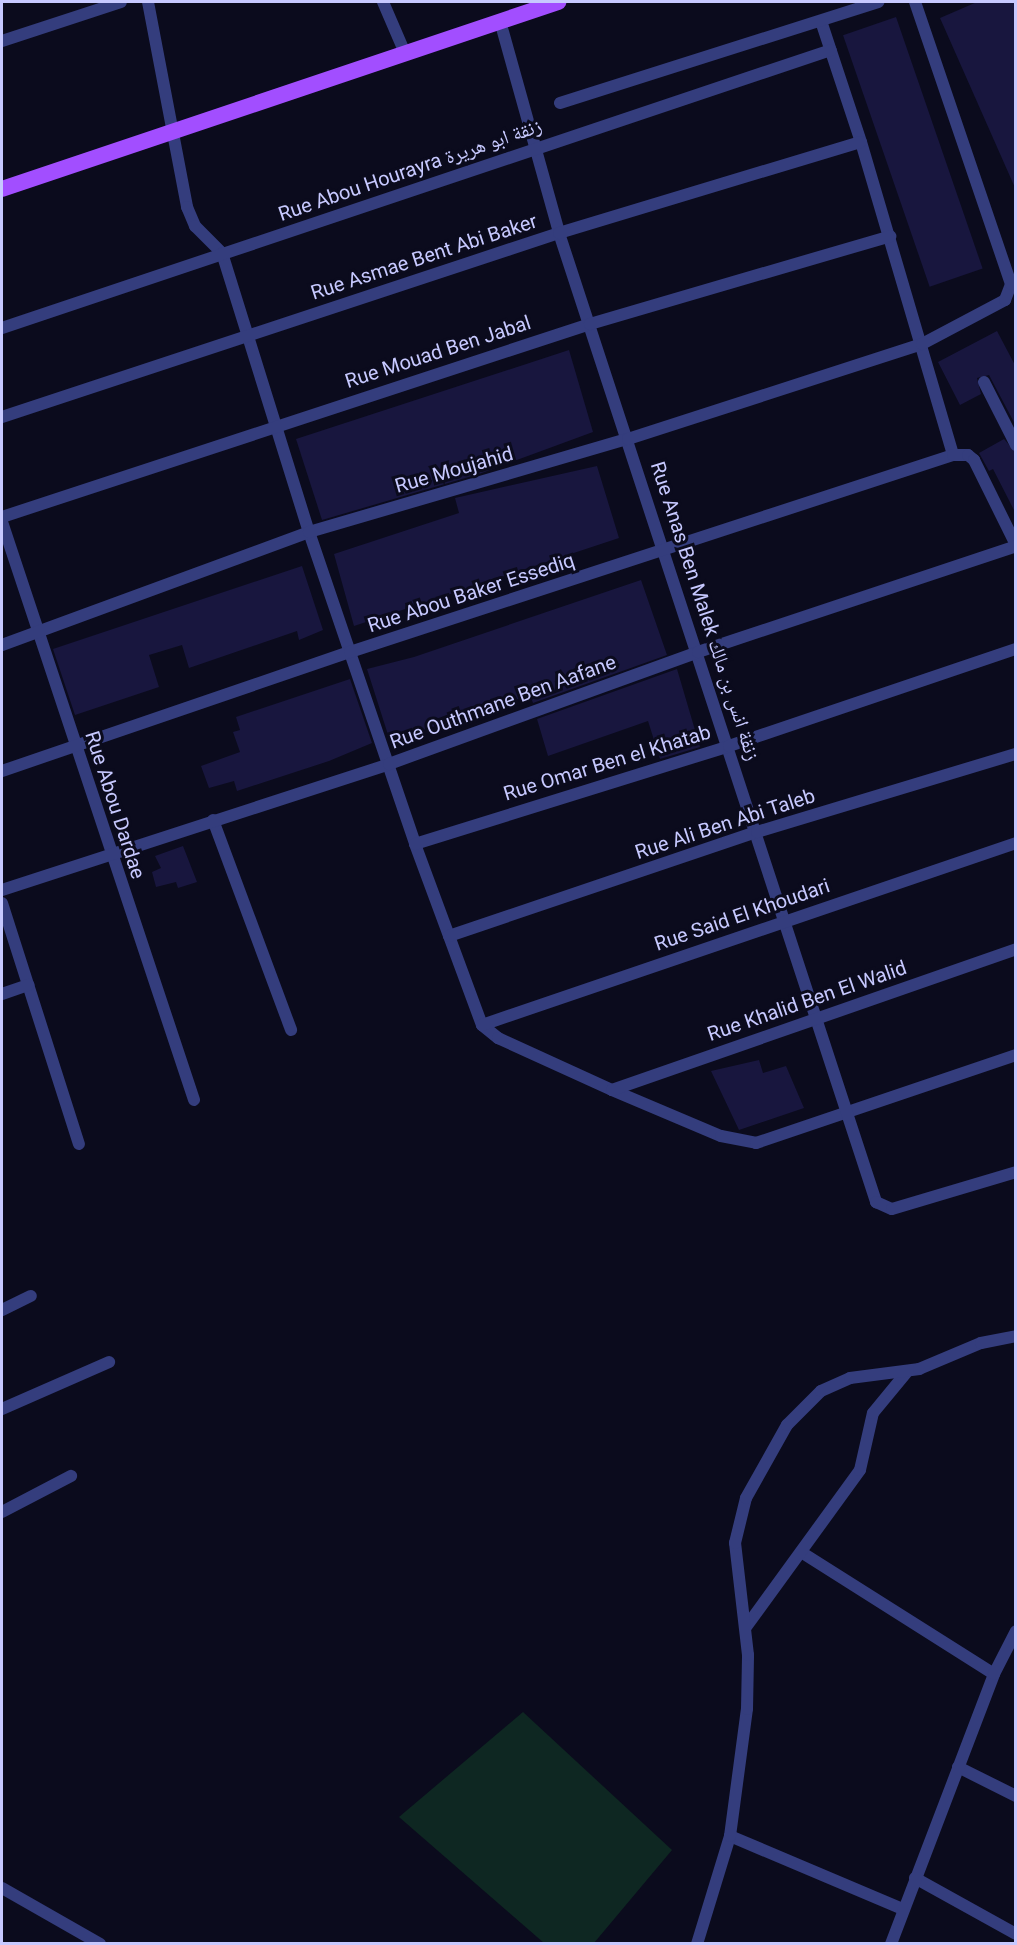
<!DOCTYPE html>
<html>
<head>
<meta charset="utf-8">
<style>
  body { margin:0 }
  #map { position:relative; width:1017px; height:1945px; overflow:hidden; background:#0b0b1d; font-family:Roboto,"Noto Naskh Arabic",sans-serif }
  div>[style] { position:absolute }
  .green>* { inset:0; background:#0e2722 }
  .building>* { inset:0; background:#18163e; transform-origin:0 0 }
  .minor>* { height:12px; margin:-6px; padding:0 6px; transform-origin:6px; border-radius:6px; background:#343d7d }
  .tertiary>* { height:12px; margin:-6px; padding:0 6px; transform-origin:6px; border-radius:6px; background:#343d7d }
  .primary>* { height:16px; margin:-8px; padding:0 8px; transform-origin:8px; border-radius:8px; background:#a24eff }
  span { translate:-50% -50%; white-space:nowrap; text-align:center; line-height:1.15; -webkit-text-stroke:6px #0b0b1d; paint-order:stroke }
  .street-label { font-size:20px; color:#c7c9ff }
  .frame { position:absolute; inset:0; border:3px solid #c7c9ff; pointer-events:none }
</style>
</head>
<body>
<div id="map">
  <div class="green">
    <div style="clip-path:polygon(523px 1712px,672px 1850px,594px 1943px,544px 1943px,399px 1817px)"></div>
  </div>
  <div class="building">
    <div style="clip-path:polygon(977px 2px,1016px 2px,1016px 190px,940px 18px)"></div>
    <div style="left:896px;top:17px;width:266px;height:56px;rotate:71deg"></div>
    <div style="clip-path:polygon(997px 331px,1016px 367px,1016px 426px,989px 375px,977px 378px,981px 394px,960px 405px,938px 362px)"></div>
    <div style="clip-path:polygon(569px 350px,593px 432px,479px 474px,322px 520px,296px 439px)"></div>
    <div style="clip-path:polygon(1004px 439px,1016px 453px,1016px 514px,993px 469px,989px 471px,979px 453px)"></div>
    <div style="clip-path:polygon(597px 466px,619px 538px,354px 626px,334px 554px,459px 513px,455px 498px)"></div>
    <div style="clip-path:polygon(302px 566px,323px 630px,299px 640px,297px 631px,189px 668px,182px 645px,149px 655px,159px 687px,75px 715px,53px 649px)"></div>
    <div style="clip-path:polygon(641px 580px,667px 655px,533px 703px,530px 695px,390px 741px,367px 669px,414px 657px)"></div>
    <div style="clip-path:polygon(677px 669px,700px 747px,660px 759px,648px 721px,548px 756px,537px 719px)"></div>
    <div style="clip-path:polygon(350px 679px,372px 743px,329px 761px,237px 791px,234px 781px,209px 788px,201px 766px,240px 752px,233px 732px,240px 730px,236px 717px)"></div>
    <div style="clip-path:polygon(183px 846px,197px 882px,178px 888px,176px 882px,156px 887px,152px 872px,161px 868px,155px 856px)"></div>
    <div style="clip-path:polygon(759px 1060px,763px 1073px,786px 1066px,804px 1108px,739px 1130px,711px 1071px)"></div>
  </div>
  <div class="minor">
    <div style="left:148px;top:2px;width:209px;rotate:79.2deg"></div>
    <div style="left:187px;top:207px;width:21px;rotate:67deg"></div>
    <div style="left:195px;top:226px;width:38px;rotate:45deg"></div>
    <div style="left:222px;top:253px;width:292px;rotate:72.7deg"></div>
    <div style="left:309px;top:532px;width:330px;rotate:71.2deg"></div>
    <div style="left:415px;top:844px;width:193px;rotate:69.7deg"></div>
    <div style="left:482px;top:1025px;width:21px;rotate:39deg"></div>
    <div style="left:498px;top:1038px;width:125px;rotate:24.5deg"></div>
    <div style="left:612px;top:1090px;width:118px;rotate:22.9deg"></div>
    <div style="left:721px;top:1136px;width:36px;rotate:11deg"></div>
    <div style="left:756px;top:1143px;width:274px;rotate:-18.7deg"></div>
    <div style="left:383px;top:2px;width:56px;rotate:66.7deg"></div>
    <div style="left:500px;top:21px;width:220px;rotate:74.4deg"></div>
    <div style="left:559px;top:233px;width:1020px;rotate:71.88deg"></div>
    <div style="left:876px;top:1202px;width:17px;rotate:24deg"></div>
    <div style="left:892px;top:1209px;width:129px;rotate:-16.6deg"></div>
    <div style="left:821px;top:21px;width:127px;rotate:71.7deg"></div>
    <div style="left:861px;top:142px;width:326px;rotate:73.6deg"></div>
    <div style="left:2px;top:41px;width:125px;rotate:-18.1deg"></div>
    <div style="left:560px;top:103px;width:334px;rotate:-17.6deg"></div>
    <div style="left:2px;top:328px;width:874px;rotate:-18.54deg"></div>
    <div style="left:984px;top:382px;width:71px;rotate:63.1deg"></div>
    <div style="left:2px;top:417px;width:587px;rotate:-18.28deg"></div>
    <div style="left:559px;top:233px;width:315px;rotate:-16.8deg"></div>
    <div style="left:2px;top:517px;width:619px;rotate:-18.17deg"></div>
    <div style="left:590px;top:324px;width:313px;rotate:-16.3deg"></div>
    <div style="left:2px;top:522px;width:609px;rotate:71.62deg"></div>
    <div style="left:2px;top:645px;width:327px;rotate:-20.2deg"></div>
    <div style="left:309px;top:532px;width:332px;rotate:-16.3deg"></div>
    <div style="left:628px;top:439px;width:309px;rotate:-17.9deg"></div>
    <div style="left:922px;top:344px;width:94px;rotate:-27.9deg"></div>
    <div style="left:1005px;top:300px;width:17px;rotate:-69deg"></div>
    <div style="left:1011px;top:284px;width:298px;rotate:-108.8deg"></div>
    <div style="left:2px;top:771px;width:368px;rotate:-18.9deg"></div>
    <div style="left:350px;top:652px;width:634px;rotate:-18.09deg"></div>
    <div style="left:953px;top:455px;width:15px"></div>
    <div style="left:968px;top:455px;width:8px;rotate:40deg"></div>
    <div style="left:974px;top:460px;width:95px;rotate:63.7deg"></div>
    <div style="left:213px;top:820px;width:224px;rotate:69.6deg"></div>
    <div style="left:415px;top:844px;width:329px;rotate:-17.3deg"></div>
    <div style="left:729px;top:746px;width:303px;rotate:-18.7deg"></div>
    <div style="left:2px;top:890px;width:407px;rotate:-18deg"></div>
    <div style="left:389px;top:764px;width:329px;rotate:-19.9deg"></div>
    <div style="left:698px;top:652px;width:335px;rotate:-18.4deg"></div>
    <div style="left:2px;top:903px;width:253px;rotate:72.3deg"></div>
    <div style="left:449px;top:936px;width:325px;rotate:-18.7deg"></div>
    <div style="left:757px;top:832px;width:270px;rotate:-16.8deg"></div>
    <div style="left:2px;top:994px;width:28px;rotate:-19deg"></div>
    <div style="left:482px;top:1025px;width:564px;rotate:-18.82deg"></div>
    <div style="left:612px;top:1090px;width:428px;rotate:-19.2deg"></div>
    <div style="left:2px;top:1310px;width:32px;rotate:-26deg"></div>
    <div style="left:2px;top:1409px;width:117px;rotate:-23.7deg"></div>
    <div style="left:2px;top:1512px;width:78px;rotate:-27.6deg"></div>
    <div style="left:801px;top:1552px;width:228px;rotate:32.3deg"></div>
    <div style="left:746px;top:1627px;width:194px;rotate:-54deg"></div>
    <div style="left:860px;top:1470px;width:58px;rotate:-77.2deg"></div>
    <div style="left:873px;top:1413px;width:52px;rotate:-50.5deg"></div>
    <div style="left:958px;top:1767px;width:65px;rotate:26.6deg"></div>
    <div style="left:730px;top:1836px;width:188px;rotate:22.9deg"></div>
    <div style="left:915px;top:1878px;width:115px;rotate:29deg"></div>
    <div style="left:697px;top:1944px;width:113px;rotate:-73deg"></div>
    <div style="left:730px;top:1836px;width:128px;rotate:-82.4deg"></div>
    <div style="left:747px;top:1709px;width:54px;rotate:-88.9deg"></div>
    <div style="left:748px;top:1655px;width:113px;rotate:-96.6deg"></div>
    <div style="left:735px;top:1543px;width:46px;rotate:-76.3deg"></div>
    <div style="left:746px;top:1498px;width:84px;rotate:-60.7deg"></div>
    <div style="left:787px;top:1425px;width:48px;rotate:-45deg"></div>
    <div style="left:821px;top:1391px;width:32px;rotate:-24deg"></div>
    <div style="left:850px;top:1378px;width:70px;rotate:-7.4deg"></div>
    <div style="left:919px;top:1369px;width:67px;rotate:-22.8deg"></div>
    <div style="left:981px;top:1343px;width:36px;rotate:-11deg"></div>
  </div>
  <div class="tertiary">
    <div style="left:2px;top:1888px;width:113px;rotate:29.7deg"></div>
    <div style="left:891px;top:1944px;width:289px;rotate:-69.1deg"></div>
    <div style="left:994px;top:1674px;width:48px;rotate:-62.9deg"></div>
  </div>
  <div class="primary">
    <div style="left:2px;top:189px;width:587px;rotate:-18.59deg"></div>
  </div>
  <div class="street-label">
    <span style="left:410px;top:170px;rotate:-19deg">Rue Abou Hourayra زنقة ابو هريرة</span>
    <span style="left:424px;top:257px;rotate:-18deg">Rue Asmae Bent Abi Baker</span>
    <span style="left:438px;top:352px;rotate:-18deg">Rue Mouad Ben Jabal</span>
    <span style="left:454px;top:470px;rotate:-16deg">Rue Moujahid</span>
    <span style="left:471px;top:593px;rotate:-18deg">Rue Abou Baker Essediq</span>
    <span style="left:705px;top:611px;rotate:72deg">Rue Anas Ben Malek زنقة انس بن مالك</span>
    <span style="left:503px;top:702px;rotate:-20deg">Rue Outhmane Ben Aafane</span>
    <span style="left:607px;top:763px;rotate:-17deg">Rue Omar Ben el Khatab</span>
    <span style="left:115px;top:805px;rotate:72deg">Rue Abou Dardae</span>
    <span style="left:725px;top:824px;rotate:-18deg">Rue Ali Ben Abi Taleb</span>
    <span style="left:742px;top:915px;rotate:-19deg">Rue Said El Khoudari</span>
    <span style="left:807px;top:1001px;rotate:-19deg">Rue Khalid Ben El Walid</span>
  </div>
  <div class="frame"></div>
</div>
</body>
</html>
